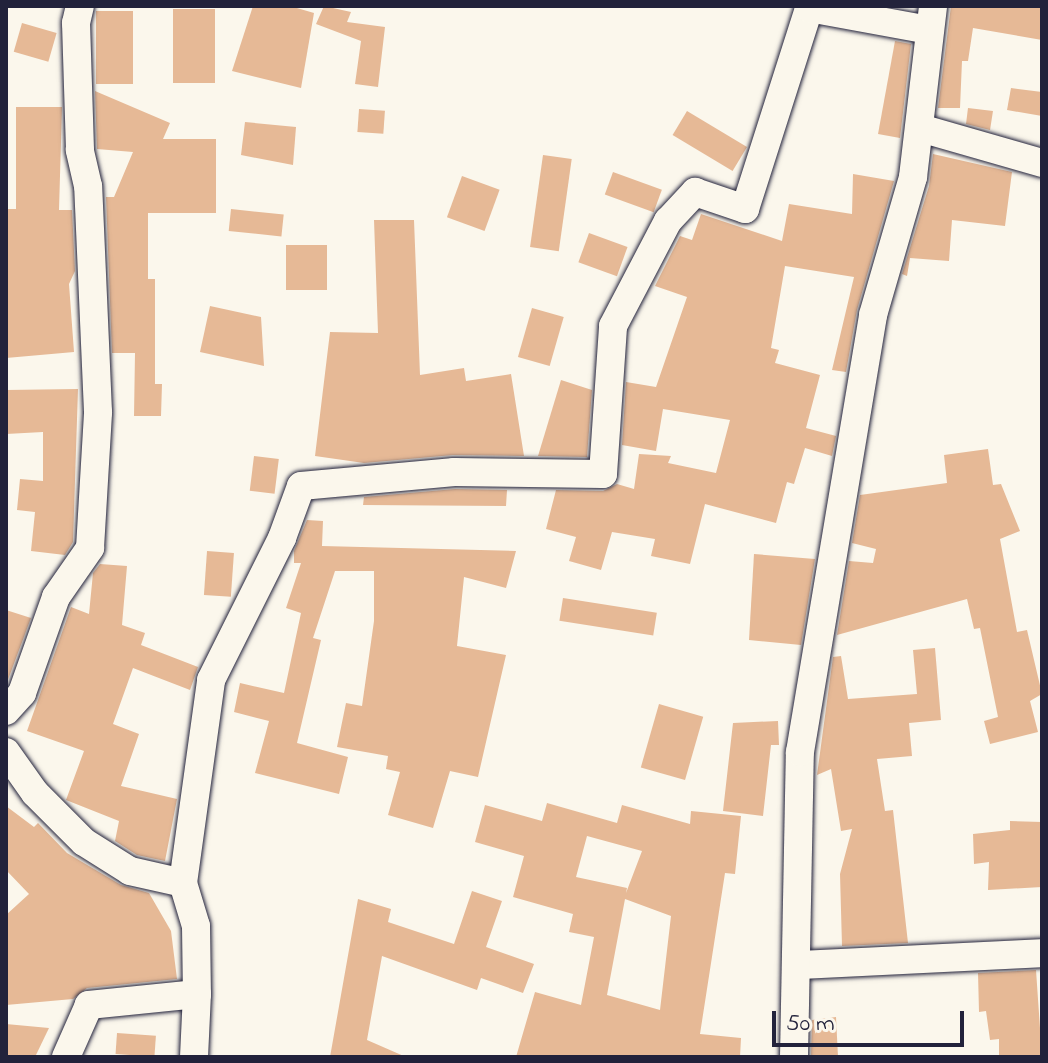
<!DOCTYPE html>
<html>
<head>
<meta charset="utf-8">
<style>
  body { margin:0 }
  #map { position:relative; width:1048px; height:1063px; overflow:hidden; background:#fbf7ec; font-family:"Indie Flower",sans-serif }
  div>[style] { position:absolute }
  .building>* { inset:0; background:#e6b996; transform-origin:0 0 }
  .roads { filter:drop-shadow(0 0 2px #22223b) drop-shadow(0 0 2px #22223b) }
  .minor>* { height:28px; margin:-14px; padding:0 14px; transform-origin:14px; border-radius:14px; background:#fbf7ec }
  span { translate:-50% -50%; white-space:nowrap; text-align:center; line-height:1.15; -webkit-text-stroke:7px #fbf7ec; paint-order:stroke }
  .frame { position:absolute; inset:0; border:8px solid #22223b; pointer-events:none }
  .scale { position:absolute; left:772px; top:1011px; width:192px; height:36px; box-sizing:border-box; border:4px solid #22223b; border-top:0; padding-left:10px; font-size:24px; line-height:28px; white-space:nowrap; color:#22223b; -webkit-text-stroke:6px #fbf7ec; paint-order:stroke }
</style>
</head>
<body>
<div id="map">
  <div class="building">
    <div style="clip-path:polygon(253px 6px,290px 6px,314px 13px,301px 88px,232px 71px)"></div>
    <div style="clip-path:polygon(324px 6px,351px 12px,347px 22px,385px 27px,378px 87px,355px 84px,361px 41px,316px 24px)"></div>
    <div style="clip-path:polygon(951px 6px,1042px 6px,1042px 40px,973px 28px,968px 61px,962px 61px,960px 108px,938px 108px)"></div>
    <div style="left:173px;top:9px;width:42px;height:74px"></div>
    <div style="left:96px;top:11px;width:37px;height:73px"></div>
    <div style="left:22px;top:23px;width:36px;height:30px;rotate:16deg"></div>
    <div style="clip-path:polygon(895px 41px,911px 44px,900px 138px,878px 134px)"></div>
    <div style="clip-path:polygon(1011px 88px,1042px 92px,1042px 116px,1007px 110px)"></div>
    <div style="clip-path:polygon(95px 91px,170px 123px,163px 139px,216px 139px,216px 213px,148px 213px,148px 279px,155px 279px,155px 384px,162px 384px,161px 416px,134px 416px,135px 353px,112px 353px,106px 197px,114px 197px,133px 152px,97px 149px)"></div>
    <div style="clip-path:polygon(16px 107px,62px 107px,59px 210px,72px 210px,75px 271px,69px 284px,74px 352px,6px 358px,6px 209px,16px 209px)"></div>
    <div style="clip-path:polygon(968px 108px,993px 111px,990px 130px,966px 124px)"></div>
    <div style="left:359px;top:109px;width:26px;height:23px;rotate:4deg"></div>
    <div style="left:687px;top:111px;width:70px;height:28px;rotate:31deg"></div>
    <div style="clip-path:polygon(245px 122px,296px 127px,293px 165px,241px 155px)"></div>
    <div style="clip-path:polygon(933px 154px,1012px 172px,1005px 226px,952px 220px,949px 261px,910px 258px,907px 276px,902px 274px,929px 186px)"></div>
    <div style="left:543px;top:155px;width:29px;height:93px;rotate:8deg"></div>
    <div style="left:613px;top:172px;width:52px;height:24px;rotate:20deg"></div>
    <div style="clip-path:polygon(853px 174px,894px 181px,857px 310px,846px 372px,832px 370px,854px 277px,785px 266px,771px 348px,779px 350px,775px 363px,820px 375px,806px 428px,836px 436px,832px 456px,805px 448px,794px 484px,787px 482px,776px 523px,705px 504px,690px 564px,651px 556px,655px 539px,612px 532px,601px 570px,569px 561px,576px 537px,546px 529px,556px 490px,603px 491px,617px 484px,634px 489px,639px 454px,671px 456px,668px 463px,716px 473px,730px 420px,663px 409px,656px 451px,622px 445px,626px 382px,656px 387px,687px 297px,655px 286px,680px 236px,692px 240px,701px 214px,782px 241px,789px 204px,852px 214px)"></div>
    <div style="left:462px;top:176px;width:40px;height:44px;rotate:20deg"></div>
    <div style="left:231px;top:209px;width:53px;height:22px;rotate:6deg"></div>
    <div style="clip-path:polygon(374px 220px,414px 220px,420px 375px,464px 368px,466px 381px,511px 374px,524px 456px,453px 455px,364px 463px,315px 456px,330px 332px,378px 333px)"></div>
    <div style="left:589px;top:233px;width:41px;height:31px;rotate:20deg"></div>
    <div style="left:286px;top:245px;width:41px;height:45px"></div>
    <div style="clip-path:polygon(210px 306px,261px 317px,264px 366px,200px 352px)"></div>
    <div style="left:532px;top:308px;width:33px;height:51px;rotate:16deg"></div>
    <div style="clip-path:polygon(561px 380px,592px 390px,587px 457px,538px 456px)"></div>
    <div style="clip-path:polygon(78px 389px,73px 542px,65px 555px,31px 551px,35px 512px,17px 510px,20px 479px,43px 481px,43px 432px,6px 434px,6px 390px)"></div>
    <div style="clip-path:polygon(988px 449px,993px 485px,1001px 484px,1020px 531px,1000px 539px,1017px 632px,1027px 630px,1042px 694px,1030px 701px,1038px 732px,990px 744px,984px 721px,998px 717px,980px 628px,974px 629px,967px 599px,837px 635px,849px 561px,873px 563px,876px 549px,852px 543px,860px 495px,947px 483px,944px 455px)"></div>
    <div style="left:254px;top:456px;width:25px;height:35px;rotate:7deg"></div>
    <div style="clip-path:polygon(455px 489px,507px 490px,506px 506px,363px 505px,364px 497px)"></div>
    <div style="clip-path:polygon(307px 520px,323px 521px,322px 546px,516px 551px,506px 588px,464px 577px,457px 646px,506px 655px,478px 777px,450px 771px,433px 828px,388px 815px,400px 772px,386px 769px,388px 756px,337px 747px,346px 703px,362px 706px,374px 621px,374px 571px,335px 571px,313px 638px,321px 640px,297px 743px,348px 757px,339px 794px,255px 773px,269px 721px,234px 712px,240px 683px,284px 693px,301px 613px,286px 608px,301px 563px,294px 563px,294px 551px)"></div>
    <div style="left:207px;top:551px;width:27px;height:44px;rotate:4deg"></div>
    <div style="clip-path:polygon(754px 554px,815px 559px,801px 645px,749px 640px)"></div>
    <div style="clip-path:polygon(100px 564px,127px 566px,122px 625px,145px 633px,141px 645px,198px 667px,190px 690px,133px 668px,113px 724px,139px 734px,121px 786px,177px 799px,165px 861px,137px 855px,115px 841px,119px 821px,66px 800px,84px 751px,27px 731px,71px 607px,89px 614px,93px 573px)"></div>
    <div style="left:563px;top:598px;width:95px;height:23px;rotate:9deg"></div>
    <div style="clip-path:polygon(6px 610px,31px 618px,6px 685px)"></div>
    <div style="clip-path:polygon(935px 648px,941px 720px,909px 723px,912px 756px,877px 759px,885px 811px,893px 810px,908px 943px,842px 946px,840px 874px,852px 829px,841px 831px,831px 769px,817px 775px,833px 657px,841px 656px,848px 699px,917px 694px,913px 650px)"></div>
    <div style="left:659px;top:704px;width:46px;height:66px;rotate:16deg"></div>
    <div style="clip-path:polygon(778px 721px,779px 745px,771px 745px,763px 816px,723px 811px,733px 723px)"></div>
    <div style="clip-path:polygon(evenodd,547px 803px,617px 823px,622px 805px,690px 824px,691px 811px,741px 816px,735px 874px,725px 873px,700px 1034px,741px 1038px,740px 1057px,516px 1057px,535px 992px,581px 1005px,594px 937px,569px 932px,573px 914px,513px 897px,524px 856px,475px 842px,485px 805px,542px 821px,547px 803px,587px 836px,642px 851px,626px 893px,627px 888px,576px 877px,587px 836px,547px 803px,625px 899px,671px 916px,660px 1010px,607px 995px,625px 899px)"></div>
    <div style="clip-path:polygon(6px 806px,34px 827px,38px 823px,67px 853px,121px 885px,149px 893px,171px 931px,177px 979px,87px 988px,73px 999px,6px 1005px,6px 915px,29px 894px,6px 870px)"></div>
    <div style="clip-path:polygon(1010px 821px,1042px 822px,1042px 887px,988px 890px,989px 862px,974px 864px,973px 834px,1010px 830px)"></div>
    <div style="clip-path:polygon(472px 891px,502px 901px,486px 947px,534px 964px,523px 993px,481px 978px,477px 990px,382px 956px,367px 1040px,406px 1057px,330px 1057px,358px 899px,391px 909px,388px 922px,454px 944px)"></div>
    <div style="clip-path:polygon(1036px 970px,1042px 1057px,999px 1057px,999px 1039px,990px 1040px,986px 1011px,979px 1012px,978px 973px)"></div>
    <div style="clip-path:polygon(836px 1017px,838px 1057px,811px 1057px,812px 1020px)"></div>
    <div style="clip-path:polygon(6px 1024px,49px 1028px,35px 1057px,6px 1057px)"></div>
    <div style="left:117px;top:1033px;width:39px;height:21px;rotate:4deg"></div>
  </div>
  <div class="roads">
    <div class="minor">
      <div style="left:920px;top:128px;width:127px;rotate:16deg"></div>
      <div style="left:6px;top:711px;width:24px;rotate:-48deg"></div>
      <div style="left:22px;top:693px;width:102px;rotate:-70.5deg"></div>
      <div style="left:56px;top:597px;width:60px;rotate:-55.2deg"></div>
      <div style="left:90px;top:548px;width:136px;rotate:-86.6deg"></div>
      <div style="left:98px;top:412px;width:226px;rotate:-92.5deg"></div>
      <div style="left:88px;top:186px;width:37px;rotate:-103deg"></div>
      <div style="left:80px;top:150px;width:127px;rotate:-91.8deg"></div>
      <div style="left:76px;top:23px;width:17px;rotate:-77deg"></div>
      <div style="left:6px;top:752px;width:50px;rotate:54.7deg"></div>
      <div style="left:35px;top:793px;width:69px;rotate:45deg"></div>
      <div style="left:84px;top:842px;width:54px;rotate:32.2deg"></div>
      <div style="left:130px;top:871px;width:54px;rotate:12.8deg"></div>
      <div style="left:183px;top:883px;width:45px;rotate:73.2deg"></div>
      <div style="left:196px;top:926px;width:68px;rotate:89.2deg"></div>
      <div style="left:197px;top:994px;width:109px;rotate:174.2deg"></div>
      <div style="left:89px;top:1005px;width:57px;rotate:113.9deg"></div>
      <div style="left:183px;top:883px;width:205px;rotate:-82.1deg"></div>
      <div style="left:211px;top:680px;width:159px;rotate:-63.4deg"></div>
      <div style="left:282px;top:538px;width:55px;rotate:-69.9deg"></div>
      <div style="left:301px;top:486px;width:154px;rotate:-5.2deg"></div>
      <div style="left:454px;top:472px;width:149px;rotate:0.8deg"></div>
      <div style="left:603px;top:474px;width:148px;rotate:-86.1deg"></div>
      <div style="left:613px;top:326px;width:119px;rotate:-62.4deg"></div>
      <div style="left:668px;top:221px;width:40px;rotate:-47deg"></div>
      <div style="left:695px;top:192px;width:53px;rotate:18.8deg"></div>
      <div style="left:745px;top:209px;width:211px;rotate:-72.3deg"></div>
      <div style="left:809px;top:8px;width:122px;rotate:10.4deg"></div>
      <div style="left:799px;top:965px;width:243px;rotate:-2.8deg"></div>
      <div style="left:194px;top:1057px;width:63px;rotate:-87.3deg"></div>
      <div style="left:794px;top:1057px;width:305px;rotate:-88.9deg"></div>
      <div style="left:800px;top:752px;width:443px;rotate:-80.5deg"></div>
      <div style="left:873px;top:315px;width:144px;rotate:-73.8deg"></div>
      <div style="left:913px;top:177px;width:172px;rotate:-83.3deg"></div>
    </div>
  </div>
  <div class="frame"></div>
  <div class="scale">50 m</div>
</div>
</body>
</html>
